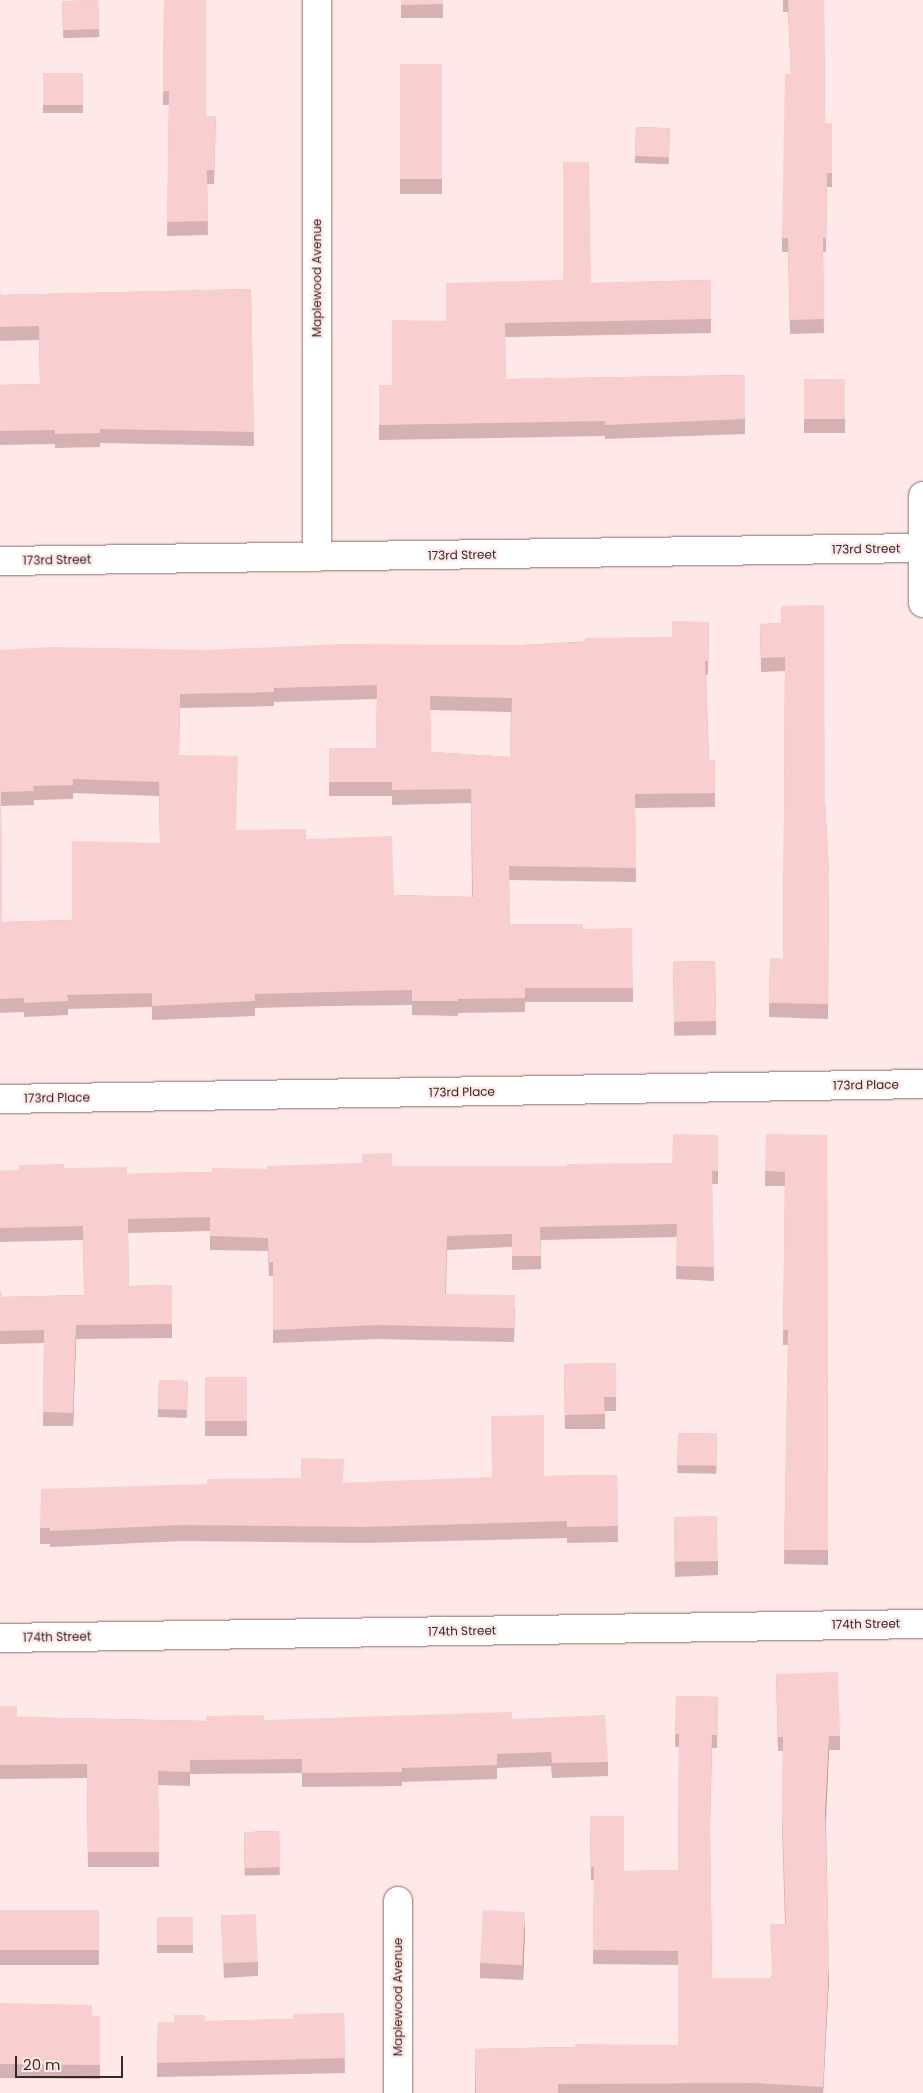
<!DOCTYPE html>
<html>
<head>
<meta charset="utf-8">
<style>
  body { margin:0 }
  #map { position:relative; width:923px; height:2093px; overflow:hidden; background:#fee8e8; font-family:Poppins,sans-serif }
  div>[style] { position:absolute }
  .roads { filter:drop-shadow(0 0 1px #8d6e6f) drop-shadow(0 0 1px #8d6e6f) }
  .minor>* { height:28px; margin:-14px; padding:0 14px; transform-origin:14px; border-radius:14px; background:#fff }
  .wall>* { inset:0; background:#d6b1b1; transform-origin:0 0 }
  .shaded-wall>* { inset:0; background:#ae9090 }
  .building>* { inset:0; background:#f9cece; transform-origin:0 0 }
  span { translate:-50% -50%; white-space:nowrap; text-align:center; line-height:1.15; -webkit-text-stroke:4.5px #fee8e8; paint-order:stroke }
  .street-label { font-size:12px; color:#352828 }
  .scale { position:absolute; left:15px; top:2056px; width:108px; height:22px; box-sizing:border-box; border:2px solid #352828; border-top:0; padding-left:6px; font-size:15px; line-height:18px; white-space:nowrap; color:#352828; -webkit-text-stroke:4px #fee8e8; paint-order:stroke }
</style>
</head>
<body>
<div id="map">
  <div class="roads">
    <div class="minor">
      <div style="left:923px;top:496px;width:107px;rotate:90deg"></div>
      <div style="left:317px;top:557px;width:557px;rotate:-90deg"></div>
      <div style="left:0;top:561px;width:923px;rotate:-0.81deg"></div>
      <div style="left:0;top:1099px;width:923px;rotate:-0.93deg"></div>
      <div style="left:0;top:1638px;width:923px;rotate:-0.87deg"></div>
      <div style="left:398px;top:1901px;width:192px;rotate:90deg"></div>
    </div>
  </div>
  <div class="wall">
    <div style="left:98px;top:0;width:37px;height:36px;rotate:88deg"></div>
    <div style="clip-path:polygon(164px 0,206px 116px,216px 116px,214px 184px,207px 184px,208px 235px,167px 236px,169px 105px,163px 105px)"></div>
    <div style="left:401px;top:0;width:42px;height:18px"></div>
    <div style="clip-path:polygon(783px 0,824px 0,825px 123px,832px 123px,832px 187px,827px 187px,826px 252px,823px 252px,824px 333px,790px 334px,788px 252px,782px 252px,782px 238px,791px 74px,788px 12px,783px 12px)"></div>
    <div style="left:400px;top:64px;width:42px;height:130px"></div>
    <div style="left:43px;top:73px;width:40px;height:40px"></div>
    <div style="left:636px;top:127px;width:34px;height:36px;rotate:2deg"></div>
    <div style="clip-path:polygon(711px 280px,711px 333px,505px 337px,506px 379px,745px 375px,745px 434px,605px 439px,605px 436px,379px 440px,379px 385px,392px 385px,446px 321px,591px 283px)"></div>
    <div style="clip-path:polygon(251px 289px,254px 446px,100px 443px,100px 447px,55px 448px,55px 444px,0 445px,0 385px,40px 384px,39px 340px,0 341px,0 292px,1px 295px)"></div>
    <div style="left:845px;top:379px;width:54px;height:41px;rotate:90deg"></div>
    <div style="clip-path:polygon(evenodd,709px 622px,708px 675px,706px 675px,709px 760px,715px 760px,715px 807px,635px 808px,636px 882px,509px 880px,510px 924px,583px 929px,633px 988px,633px 1002px,525px 1002px,525px 1012px,458px 1013px,458px 1016px,412px 1015px,412px 1005px,329px 1006px,255px 1008px,255px 1016px,152px 1020px,152px 1007px,68px 1009px,68px 1015px,24px 1017px,24px 1012px,0 1013px,0 650px,208px 650px,521px 645px,672px 637px,709px 622px,377px 699px,376px 748px,329px 748px,329px 796px,392px 796px,392px 805px,471px 803px,472px 897px,394px 895px,306px 839px,236px 830px,179px 755px,180px 708px,274px 706px,274px 702px,377px 699px,709px 622px,430px 710px,511px 712px,510px 757px,431px 752px,430px 710px,709px 622px,73px 793px,159px 796px,160px 843px,72px 920px,2px 922px,1px 806px,34px 805px,34px 800px,73px 799px,73px 793px)"></div>
    <div style="clip-path:polygon(781px 623px,825px 801px,829px 874px,828px 1019px,769px 1017px,770px 958px,783px 959px,785px 671px,761px 672px,760px 624px)"></div>
    <div style="left:715px;top:961px;width:74px;height:42px;rotate:89deg"></div>
    <div style="clip-path:polygon(718px 1135px,718px 1184px,712px 1184px,714px 1281px,676px 1279px,677px 1237px,541px 1240px,541px 1269px,512px 1270px,512px 1247px,447px 1250px,446px 1294px,515px 1309px,514px 1342px,378px 1339px,273px 1343px,273px 1276px,269px 1276px,268px 1251px,210px 1250px,210px 1231px,128px 1233px,129px 1286px,172px 1285px,172px 1338px,76px 1339px,73px 1426px,43px 1426px,44px 1343px,0 1344px,0 1292px,2px 1297px,84px 1295px,83px 1240px,0 1242px,0 1171px,64px 1168px,127px 1174px,212px 1172px,267px 1169px,362px 1163px,362px 1154px,392px 1166px,567px 1166px,672px 1163px)"></div>
    <div style="clip-path:polygon(827px 1135px,828px 1565px,784px 1564px,788px 1345px,783px 1345px,785px 1186px,765px 1186px,765px 1171px)"></div>
    <div style="clip-path:polygon(616px 1363px,616px 1411px,605px 1411px,605px 1429px,565px 1429px,564px 1364px)"></div>
    <div style="left:205px;top:1377px;width:42px;height:59px"></div>
    <div style="left:159px;top:1380px;width:29px;height:37px;rotate:2deg"></div>
    <div style="left:678px;top:1433px;width:39px;height:40px;rotate:1deg"></div>
    <div style="clip-path:polygon(617px 1475px,618px 1542px,567px 1543px,567px 1538px,363px 1543px,183px 1541px,50px 1547px,50px 1544px,40px 1544px,40px 1528px,344px 1483px,544px 1476px)"></div>
    <div style="clip-path:polygon(674px 1517px,718px 1561px,718px 1575px,675px 1577px)"></div>
    <div style="clip-path:polygon(776px 1674px,840px 1736px,840px 1750px,829px 1750px,826px 1823px,829px 1976px,823px 2093px,475px 2093px,475px 2049px,678px 2045px,678px 1965px,593px 1964px,594px 1880px,591px 1880px,590px 1830px,624px 1871px,678px 1870px,679px 1747px,675px 1747px,676px 1696px,718px 1697px,717px 1748px,712px 1748px,710px 1829px,712px 1978px,771px 1978px,785px 1924px,782px 1827px,783px 1751px,778px 1751px)"></div>
    <div style="clip-path:polygon(0 1706px,17px 1717px,206px 1721px,512px 1719px,608px 1762px,608px 1776px,552px 1778px,551px 1766px,497px 1768px,497px 1779px,402px 1782px,402px 1786px,302px 1787px,302px 1773px,190px 1774px,190px 1786px,158px 1785px,159px 1867px,88px 1867px,87px 1778px,0 1779px)"></div>
    <div style="left:279px;top:1831px;width:44px;height:35px;rotate:89deg"></div>
    <div style="left:99px;top:1910px;width:55px;height:99px;rotate:90deg"></div>
    <div style="clip-path:polygon(221px 1915px,258px 1962px,258px 1976px,224px 1978px)"></div>
    <div style="left:193px;top:1917px;width:36px;height:36px;rotate:90deg"></div>
    <div style="clip-path:polygon(525px 1926px,523px 1980px,480px 1978px,480px 1963px)"></div>
    <div style="clip-path:polygon(0 2003px,92px 2016px,100px 2016px,100px 2079px,0 2078px)"></div>
    <div style="clip-path:polygon(344px 2013px,345px 2073px,157px 2077px,158px 2022px,174px 2022px,293px 2019px)"></div>
  </div>
  <div class="shaded-wall">
    <div style="clip-path:polygon(76px 1325px,76px 1339px,73px 1426px,73px 1413px)"></div>
    <div style="clip-path:polygon(829px 1736px,829px 1750px,825px 1827px,825px 1814px)"></div>
    <div style="clip-path:polygon(525px 1912px,525px 1926px,523px 1980px,523px 1965px)"></div>
    <div style="clip-path:polygon(829px 1963px,829px 1976px,823px 2093px,823px 2087px)"></div>
  </div>
  <div class="building">
    <div style="left:98px;top:0;width:29px;height:36px;rotate:88deg"></div>
    <div style="clip-path:polygon(164px 0,206px 0,206px 116px,216px 116px,214px 170px,207px 170px,208px 221px,167px 222px,169px 91px,163px 91px)"></div>
    <div style="clip-path:polygon(401px 0,443px 0,443px 4px,401px 5px)"></div>
    <div style="clip-path:polygon(788px 0,824px 0,825px 123px,832px 123px,832px 173px,827px 173px,826px 238px,823px 238px,824px 319px,790px 320px,788px 238px,782px 238px,785px 74px,791px 74px)"></div>
    <div style="left:400px;top:64px;width:42px;height:115px"></div>
    <div style="left:43px;top:73px;width:40px;height:32px"></div>
    <div style="left:636px;top:127px;width:34px;height:29px;rotate:2deg"></div>
    <div style="clip-path:polygon(563px 162px,589px 162px,591px 283px,711px 280px,711px 319px,505px 323px,506px 379px,745px 375px,745px 419px,605px 425px,605px 421px,379px 425px,379px 385px,392px 385px,392px 320px,446px 321px,446px 283px,563px 280px)"></div>
    <div style="clip-path:polygon(251px 289px,254px 432px,100px 429px,100px 433px,55px 434px,55px 430px,0 431px,0 385px,40px 384px,39px 326px,0 327px,0 292px,1px 292px,1px 295px)"></div>
    <div style="left:845px;top:379px;width:40px;height:41px;rotate:90deg"></div>
    <div style="clip-path:polygon(824px 605px,825px 801px,829px 874px,828px 1004px,769px 1003px,770px 958px,783px 959px,785px 657px,761px 658px,760px 624px,781px 623px,781px 606px)"></div>
    <div style="clip-path:polygon(evenodd,672px 621px,709px 622px,708px 661px,705px 661px,709px 760px,715px 760px,715px 793px,635px 794px,636px 868px,509px 866px,510px 924px,583px 924px,583px 929px,632px 928px,633px 988px,525px 988px,525px 998px,458px 999px,458px 1001px,412px 1001px,412px 990px,329px 992px,255px 994px,255px 1001px,152px 1006px,152px 993px,67px 995px,68px 1001px,24px 1003px,24px 998px,0 999px,0 650px,51px 647px,208px 650px,342px 644px,521px 645px,585px 642px,585px 638px,672px 637px,672px 621px,377px 685px,376px 748px,329px 748px,329px 782px,392px 782px,392px 790px,471px 789px,473px 897px,394px 895px,392px 836px,306px 839px,306px 829px,236px 830px,238px 756px,179px 755px,180px 694px,274px 692px,274px 688px,377px 685px,672px 621px,430px 696px,512px 698px,510px 757px,431px 752px,430px 696px,672px 621px,73px 779px,159px 782px,160px 843px,72px 841px,72px 920px,2px 922px,1px 792px,34px 791px,33px 786px,73px 785px,73px 779px)"></div>
    <div style="left:715px;top:961px;width:60px;height:42px;rotate:89deg"></div>
    <div style="clip-path:polygon(673px 1134px,718px 1135px,718px 1171px,712px 1171px,714px 1267px,676px 1266px,677px 1224px,540px 1227px,541px 1256px,512px 1256px,512px 1234px,447px 1236px,445px 1294px,515px 1295px,514px 1328px,378px 1325px,273px 1330px,273px 1262px,269px 1262px,268px 1238px,210px 1236px,210px 1217px,128px 1219px,129px 1286px,172px 1285px,172px 1324px,76px 1325px,73px 1413px,43px 1412px,44px 1330px,0 1331px,0 1292px,2px 1292px,2px 1297px,84px 1295px,83px 1226px,0 1228px,0 1171px,19px 1170px,19px 1165px,64px 1164px,64px 1168px,127px 1167px,127px 1174px,212px 1172px,212px 1168px,267px 1169px,267px 1166px,362px 1163px,362px 1154px,392px 1153px,392px 1166px,567px 1166px,567px 1164px,672px 1163px)"></div>
    <div style="clip-path:polygon(766px 1134px,827px 1135px,828px 1550px,784px 1550px,788px 1330px,783px 1330px,785px 1172px,765px 1171px)"></div>
    <div style="clip-path:polygon(616px 1363px,616px 1397px,604px 1397px,605px 1414px,565px 1415px,564px 1364px)"></div>
    <div style="left:205px;top:1377px;width:42px;height:44px"></div>
    <div style="left:159px;top:1380px;width:29px;height:29px;rotate:2deg"></div>
    <div style="clip-path:polygon(544px 1415px,544px 1476px,617px 1475px,618px 1526px,567px 1527px,567px 1521px,363px 1527px,183px 1525px,50px 1531px,50px 1528px,40px 1528px,41px 1489px,207px 1484px,207px 1479px,301px 1478px,301px 1458px,344px 1459px,343px 1483px,492px 1477px,491px 1416px)"></div>
    <div style="left:678px;top:1433px;width:39px;height:32px;rotate:1deg"></div>
    <div style="left:717px;top:1516px;width:45px;height:43px;rotate:89deg"></div>
    <div style="clip-path:polygon(838px 1672px,840px 1736px,829px 1736px,825px 1814px,829px 1963px,823px 2087px,755px 2083px,558px 2084px,558px 2093px,476px 2093px,475px 2049px,575px 2047px,575px 2044px,678px 2045px,678px 1951px,593px 1950px,594px 1867px,591px 1867px,590px 1816px,624px 1816px,624px 1871px,678px 1870px,679px 1734px,675px 1734px,676px 1696px,718px 1697px,717px 1735px,712px 1735px,710px 1819px,712px 1978px,772px 1978px,770px 1924px,786px 1924px,782px 1813px,783px 1737px,778px 1737px,776px 1674px)"></div>
    <div style="clip-path:polygon(0 1706px,17px 1706px,17px 1717px,206px 1721px,206px 1716px,264px 1715px,264px 1720px,512px 1712px,512px 1719px,605px 1715px,608px 1762px,552px 1763px,551px 1752px,497px 1754px,497px 1765px,402px 1768px,402px 1772px,302px 1773px,302px 1759px,190px 1760px,190px 1772px,158px 1771px,159px 1852px,88px 1852px,87px 1764px,0 1765px)"></div>
    <div style="left:279px;top:1831px;width:36px;height:35px;rotate:88deg"></div>
    <div style="left:99px;top:1910px;width:40px;height:99px;rotate:90deg"></div>
    <div style="left:483px;top:1910px;width:42px;height:53px;rotate:3deg"></div>
    <div style="left:256px;top:1914px;width:48px;height:35px;rotate:88deg"></div>
    <div style="left:193px;top:1917px;width:28px;height:36px;rotate:90deg"></div>
    <div style="clip-path:polygon(0 2003px,92px 2005px,92px 2016px,100px 2016px,100px 2065px,0 2064px)"></div>
    <div style="clip-path:polygon(344px 2013px,345px 2058px,157px 2063px,158px 2022px,174px 2022px,174px 2015px,205px 2015px,205px 2021px,293px 2019px,293px 2014px)"></div>
  </div>
  <div class="street-label">
    <span style="left:317px;top:278px;rotate:-90deg">Maplewood Avenue</span>
    <span style="left:866px;top:549px;rotate:-1deg">173rd Street</span>
    <span style="left:462px;top:555px;rotate:-1deg">173rd Street</span>
    <span style="left:57px;top:560px;rotate:-1deg">173rd Street</span>
    <span style="left:866px;top:1085px;rotate:-1deg">173rd Place</span>
    <span style="left:462px;top:1092px;rotate:-1deg">173rd Place</span>
    <span style="left:57px;top:1098px;rotate:-1deg">173rd Place</span>
    <span style="left:866px;top:1624px;rotate:-1deg">174th Street</span>
    <span style="left:462px;top:1631px;rotate:-1deg">174th Street</span>
    <span style="left:57px;top:1637px;rotate:-1deg">174th Street</span>
    <span style="left:398px;top:1997px;rotate:-90deg">Maplewood Avenue</span>
  </div>
  <div class="scale">20 m</div>
</div>
</body>
</html>
